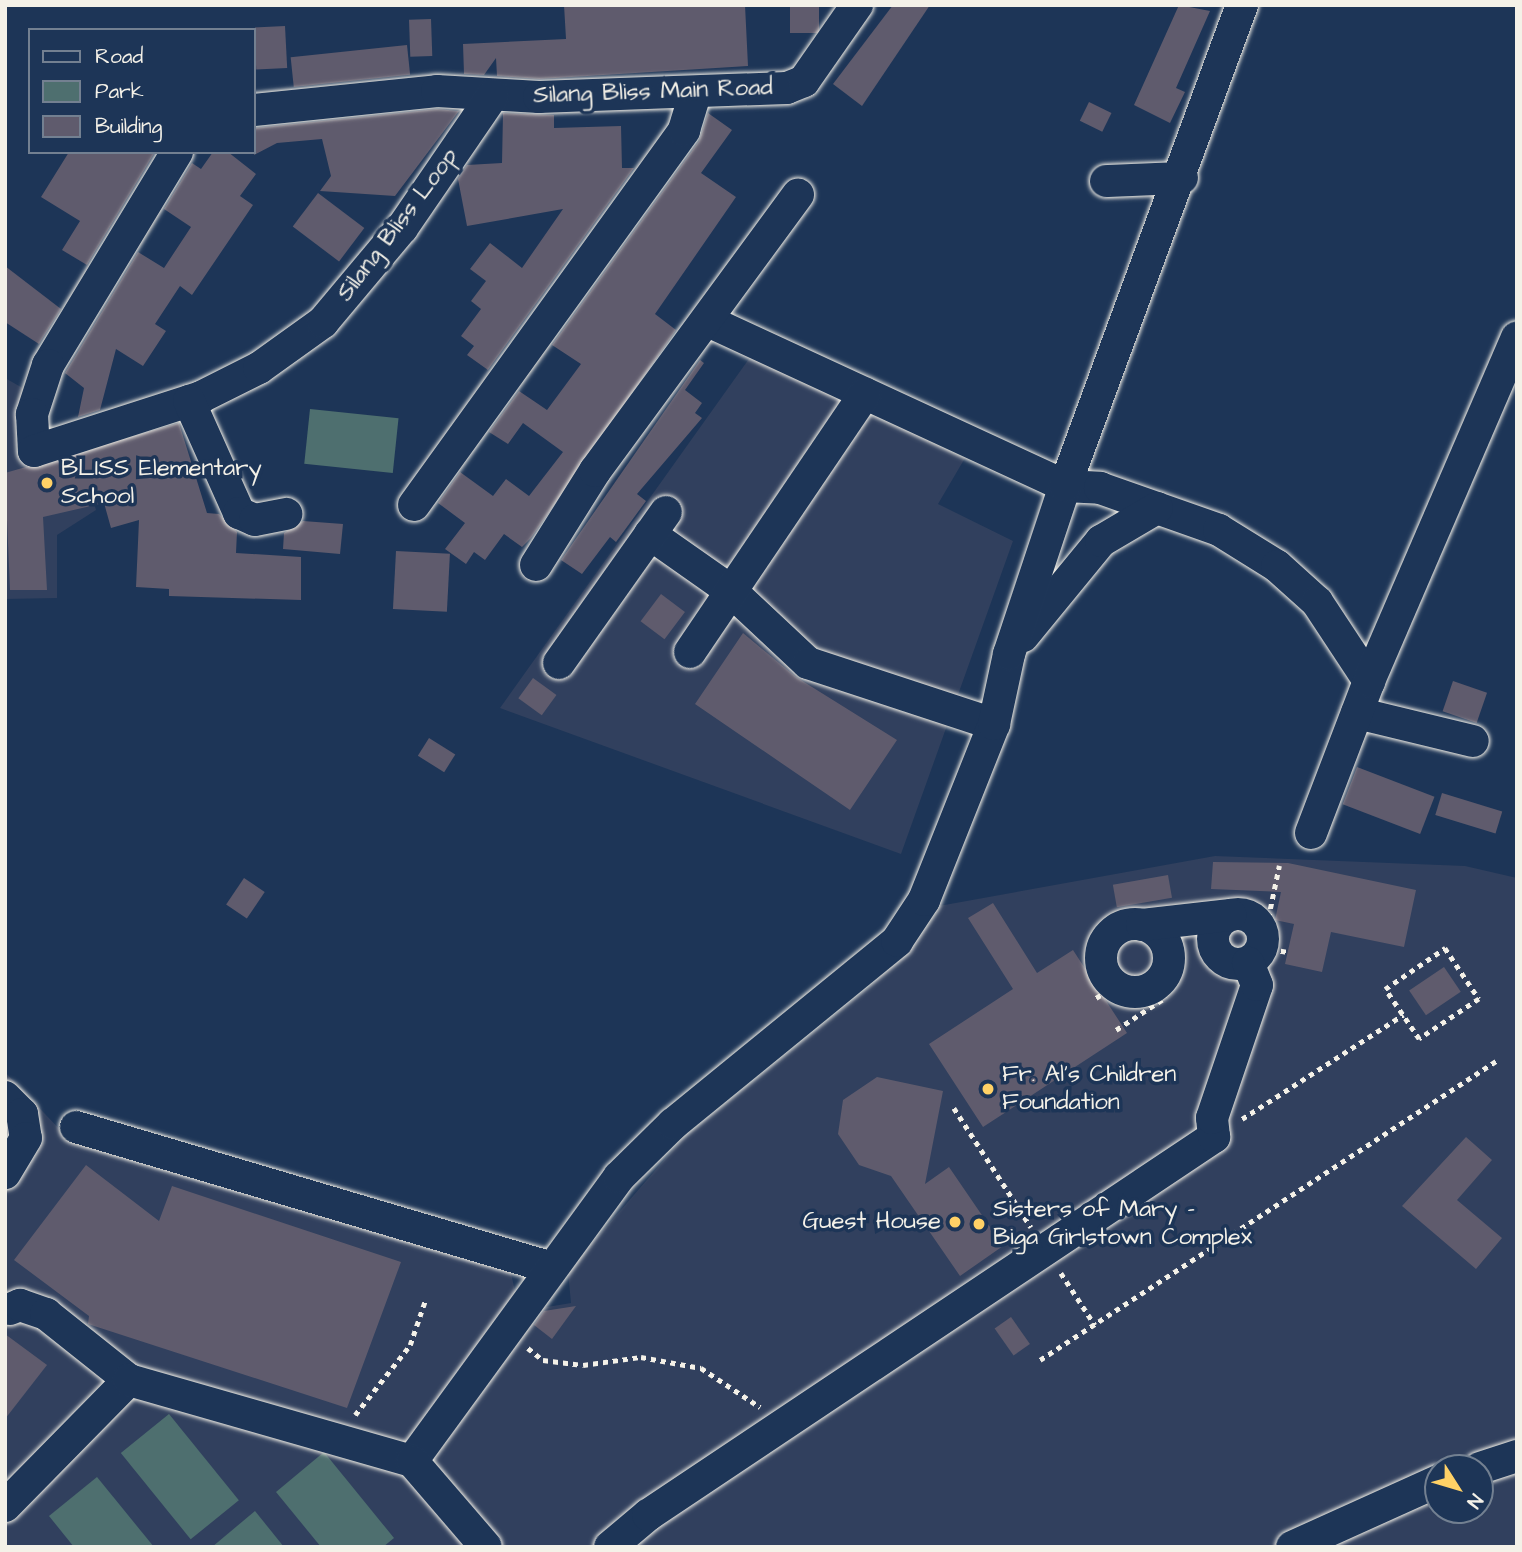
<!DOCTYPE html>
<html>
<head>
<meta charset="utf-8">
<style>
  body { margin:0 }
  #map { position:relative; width:1522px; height:1552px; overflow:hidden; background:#1d3557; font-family:"Architects Daughter",sans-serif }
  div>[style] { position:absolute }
  .built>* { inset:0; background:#31405e }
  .green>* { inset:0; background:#4e6f6f; transform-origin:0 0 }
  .building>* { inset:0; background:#5f5b6d; transform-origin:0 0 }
  .path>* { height:4.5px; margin-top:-2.25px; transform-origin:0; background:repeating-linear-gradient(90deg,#f4f1e8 0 5px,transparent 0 10px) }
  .roads { filter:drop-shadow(0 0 2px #f4f1e8) drop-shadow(0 0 2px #f4f1e8) }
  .minor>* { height:32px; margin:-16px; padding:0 16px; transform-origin:16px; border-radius:16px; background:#1d3557 }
  .minor>.ring { margin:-16px; padding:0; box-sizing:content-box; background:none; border:32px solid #1d3557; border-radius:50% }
  .dots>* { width:19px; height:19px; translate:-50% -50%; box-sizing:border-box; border:4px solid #1d3557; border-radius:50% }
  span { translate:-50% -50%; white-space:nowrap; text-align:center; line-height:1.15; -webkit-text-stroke:7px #1d3557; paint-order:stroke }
  .street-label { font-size:24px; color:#f4f1e8 }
  .poi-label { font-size:24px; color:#f4f1e8 }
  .left { translate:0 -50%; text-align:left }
  .right { translate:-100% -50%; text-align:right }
  .frame { position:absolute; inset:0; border:7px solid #f4f1e8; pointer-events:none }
  .legend { position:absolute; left:28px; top:28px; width:228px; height:126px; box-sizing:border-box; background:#1d3557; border:2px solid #738091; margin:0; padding:9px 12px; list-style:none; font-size:21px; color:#f4f1e8 }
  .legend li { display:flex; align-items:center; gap:14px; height:35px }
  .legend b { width:35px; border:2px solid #738091 }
  .north { position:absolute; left:1424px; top:1454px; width:70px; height:70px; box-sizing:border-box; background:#1d3557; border:2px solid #738091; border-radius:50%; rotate:127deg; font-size:19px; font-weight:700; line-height:28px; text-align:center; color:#f4f1e8 }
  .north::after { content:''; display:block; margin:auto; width:24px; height:32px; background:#ffd166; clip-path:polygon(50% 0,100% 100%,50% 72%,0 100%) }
</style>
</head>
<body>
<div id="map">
  <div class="built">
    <div style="clip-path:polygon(751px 356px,965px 458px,938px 504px,1013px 541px,901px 854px,500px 708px)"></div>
    <div style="clip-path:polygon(5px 378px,28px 391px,29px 456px,78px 449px,96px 510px,57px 535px,57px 598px,5px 599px)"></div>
    <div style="clip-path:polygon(evenodd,1215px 856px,1465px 866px,1517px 878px,1517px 1547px,5px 1547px,5px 1072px,67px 1137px,509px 1264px,516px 1296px,535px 1309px,571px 1303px,568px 1271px,685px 1136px,868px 988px,909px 950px,939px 906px,1215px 856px,1438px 1468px,1480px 1468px,1480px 1510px,1438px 1510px,1438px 1468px)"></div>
  </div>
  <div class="green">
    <div style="left:310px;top:409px;width:89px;height:55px;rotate:6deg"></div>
    <div style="left:169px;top:1414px;width:111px;height:62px;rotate:51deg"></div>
    <div style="clip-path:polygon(324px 1452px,394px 1538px,383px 1547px,321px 1547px,276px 1492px)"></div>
    <div style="clip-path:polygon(97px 1477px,154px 1547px,74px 1547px,49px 1516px)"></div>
    <div style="clip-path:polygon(255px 1511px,284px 1547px,212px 1547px)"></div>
  </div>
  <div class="building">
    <div style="clip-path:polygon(564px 5px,745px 5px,748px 66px,539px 79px,497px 76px,496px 58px,484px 75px,464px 74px,463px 44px,566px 39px)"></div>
    <div style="left:790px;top:5px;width:29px;height:28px"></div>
    <div style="clip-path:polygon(893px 5px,930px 5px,862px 106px,833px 84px)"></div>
    <div style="clip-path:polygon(1179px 5px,1210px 11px,1176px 88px,1185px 92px,1170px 123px,1134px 105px)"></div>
    <div style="left:431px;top:19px;width:37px;height:22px;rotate:88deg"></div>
    <div style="left:285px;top:26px;width:42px;height:31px;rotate:87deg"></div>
    <div style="left:407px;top:45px;width:30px;height:117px;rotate:84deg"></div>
    <div style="left:1089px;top:102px;width:25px;height:21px;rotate:26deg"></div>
    <div style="clip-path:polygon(437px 109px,459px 111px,395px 196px,320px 191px,331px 176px,322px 139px,277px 143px,254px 155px,254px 128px)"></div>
    <div style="clip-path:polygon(503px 113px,554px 115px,554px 128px,621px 126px,622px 168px,634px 168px,488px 370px,467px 355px,474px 346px,461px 336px,481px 309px,471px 301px,486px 281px,470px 269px,490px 243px,522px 268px,563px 209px,467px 226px,458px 179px,467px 165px,502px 163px)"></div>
    <div style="clip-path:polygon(708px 113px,732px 130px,701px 173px,736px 197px,655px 314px,676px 330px,531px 538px,522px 547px,504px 534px,485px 560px,474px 552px,466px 564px,445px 549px,465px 523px,438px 503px,460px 472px,493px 496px,506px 479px,529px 496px,563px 452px,523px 423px,508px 444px,489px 432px,519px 391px,547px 410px,581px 364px,552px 345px,699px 141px)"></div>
    <div style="clip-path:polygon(69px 152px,155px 152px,87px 265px,62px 250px,80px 221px,41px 197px)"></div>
    <div style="clip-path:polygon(213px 152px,228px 152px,256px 174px,240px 196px,253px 205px,192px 295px,180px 286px,155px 324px,166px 331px,143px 366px,116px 349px,100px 410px,78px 417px,84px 388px,65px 373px,138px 252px,164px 268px,191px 227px,164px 209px,192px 163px,201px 169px)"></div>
    <div style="left:318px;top:193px;width:58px;height:42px;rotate:37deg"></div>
    <div style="clip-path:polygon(5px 266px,61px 309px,39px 344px,5px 322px)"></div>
    <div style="clip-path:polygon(700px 360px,704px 363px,685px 390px,702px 403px,695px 413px,702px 418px,637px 494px,646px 501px,616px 542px,610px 537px,582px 574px,561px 560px)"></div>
    <div style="clip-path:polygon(179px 423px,207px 513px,219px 514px,237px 532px,236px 553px,301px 557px,301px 600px,169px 596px,169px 589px,136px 587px,139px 520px,111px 528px,104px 503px,43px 517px,47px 590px,10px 590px,5px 473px)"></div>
    <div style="clip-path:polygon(303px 521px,343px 524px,340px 554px,283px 549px,284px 533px)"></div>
    <div style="left:396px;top:551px;width:54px;height:58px;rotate:3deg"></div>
    <div style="left:661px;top:594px;width:30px;height:34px;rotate:37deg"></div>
    <div style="clip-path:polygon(743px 633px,796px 677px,897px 740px,850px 810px,695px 704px)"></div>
    <div style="left:533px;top:678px;width:29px;height:25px;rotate:36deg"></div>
    <div style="left:1453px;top:681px;width:36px;height:32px;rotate:19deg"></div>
    <div style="left:429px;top:738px;width:31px;height:21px;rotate:32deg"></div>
    <div style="left:1357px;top:767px;width:83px;height:40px;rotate:21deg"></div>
    <div style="left:1442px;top:793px;width:63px;height:23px;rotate:17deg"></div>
    <div style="clip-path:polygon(1213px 862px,1288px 863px,1416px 890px,1404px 947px,1331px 932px,1322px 972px,1285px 964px,1294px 924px,1275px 920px,1281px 892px,1211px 889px)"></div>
    <div style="left:1168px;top:875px;width:23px;height:56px;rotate:80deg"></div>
    <div style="left:244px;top:878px;width:25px;height:32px;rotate:34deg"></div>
    <div style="clip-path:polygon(993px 903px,1037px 973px,1073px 950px,1127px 1033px,983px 1127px,929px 1044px,1013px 989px,968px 918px)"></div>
    <div style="left:1444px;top:967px;width:30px;height:42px;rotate:56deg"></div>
    <div style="clip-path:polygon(877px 1077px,943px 1091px,925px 1184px,949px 1167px,1003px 1246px,960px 1276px,891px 1176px,859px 1165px,838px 1134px,843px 1100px)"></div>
    <div style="clip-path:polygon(1466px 1137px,1492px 1160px,1457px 1200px,1502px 1238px,1476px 1269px,1402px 1206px)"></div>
    <div style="clip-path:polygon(86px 1165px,159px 1221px,172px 1186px,401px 1262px,347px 1408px,88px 1324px,89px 1316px,14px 1260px)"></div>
    <div style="clip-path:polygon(576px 1306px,552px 1339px,534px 1325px,544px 1311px)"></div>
    <div style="left:1011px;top:1317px;width:33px;height:20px;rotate:55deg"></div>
    <div style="clip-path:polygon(5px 1334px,47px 1365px,5px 1419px)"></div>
  </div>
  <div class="path">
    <div style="left:1264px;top:938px;width:74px;rotate:-78.2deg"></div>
    <div style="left:1445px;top:948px;width:61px;rotate:56.3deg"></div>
    <div style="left:1479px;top:999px;width:72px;rotate:146.3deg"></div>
    <div style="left:1419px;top:1039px;width:60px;rotate:-124.2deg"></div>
    <div style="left:1385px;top:989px;width:73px;rotate:-34.3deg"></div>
    <div style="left:1271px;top:949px;width:17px;rotate:10deg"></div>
    <div style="left:1096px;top:998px;width:22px;rotate:-32deg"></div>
    <div style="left:1116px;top:1030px;width:60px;rotate:-33.4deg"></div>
    <div style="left:1166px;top:997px;width:15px;rotate:-122deg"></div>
    <div style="left:954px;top:1108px;width:142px;rotate:57.1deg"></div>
    <div style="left:1242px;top:1119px;width:192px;rotate:-32.9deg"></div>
    <div style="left:1061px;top:1273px;width:62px;rotate:56.8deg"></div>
    <div style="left:528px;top:1348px;width:19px;rotate:39deg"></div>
    <div style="left:543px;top:1360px;width:40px;rotate:7.1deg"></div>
    <div style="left:583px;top:1365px;width:59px;rotate:-7.9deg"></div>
    <div style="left:641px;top:1357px;width:61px;rotate:10.4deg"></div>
    <div style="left:701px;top:1368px;width:71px;rotate:33.5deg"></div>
    <div style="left:1040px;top:1360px;width:545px;rotate:-33.25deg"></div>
    <div style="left:355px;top:1415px;width:89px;rotate:-51.8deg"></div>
    <div style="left:410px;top:1345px;width:46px;rotate:-71.2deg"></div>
  </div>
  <div class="roads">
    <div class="minor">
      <div style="left:254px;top:110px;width:184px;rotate:-5.9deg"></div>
      <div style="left:437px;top:91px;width:102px;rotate:3.4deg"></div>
      <div style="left:539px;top:97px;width:248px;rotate:-2.1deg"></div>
      <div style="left:787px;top:88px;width:18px;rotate:-22deg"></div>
      <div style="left:804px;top:81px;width:93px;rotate:-55.1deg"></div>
      <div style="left:177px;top:152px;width:249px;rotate:121.2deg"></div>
      <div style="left:48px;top:365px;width:52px;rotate:108.1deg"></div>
      <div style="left:32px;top:414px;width:37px;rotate:87deg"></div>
      <div style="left:34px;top:451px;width:176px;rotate:-17.9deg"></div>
      <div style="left:201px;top:397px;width:65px;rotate:-26.6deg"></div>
      <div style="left:259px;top:368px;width:79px;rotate:-35.7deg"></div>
      <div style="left:323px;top:322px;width:123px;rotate:-50deg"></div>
      <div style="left:402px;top:228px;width:161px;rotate:-55.6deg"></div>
      <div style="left:1106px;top:181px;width:76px;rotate:-2.3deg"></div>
      <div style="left:708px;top:321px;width:393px;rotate:24.8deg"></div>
      <div style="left:1065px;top:486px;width:35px;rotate:3deg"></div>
      <div style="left:1100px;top:488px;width:126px;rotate:19.4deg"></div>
      <div style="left:1219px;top:530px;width:68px;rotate:31.8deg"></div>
      <div style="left:1277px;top:566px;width:54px;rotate:42deg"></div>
      <div style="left:1317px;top:602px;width:95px;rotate:56.6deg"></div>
      <div style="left:189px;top:401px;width:123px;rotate:65.9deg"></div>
      <div style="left:239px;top:513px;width:17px;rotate:24deg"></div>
      <div style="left:255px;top:520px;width:32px;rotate:-11deg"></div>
      <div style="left:414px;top:505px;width:462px;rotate:-54.2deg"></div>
      <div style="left:684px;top:130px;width:39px;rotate:-73deg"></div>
      <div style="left:650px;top:534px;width:99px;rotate:35.1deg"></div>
      <div style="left:731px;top:591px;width:105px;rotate:43.1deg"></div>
      <div style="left:808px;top:663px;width:196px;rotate:18.2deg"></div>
      <div style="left:536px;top:565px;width:111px;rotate:-57.9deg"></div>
      <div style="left:595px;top:471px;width:343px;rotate:-53.7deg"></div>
      <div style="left:1023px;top:636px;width:123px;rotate:-50.6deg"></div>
      <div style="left:1101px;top:541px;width:65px;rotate:-30.5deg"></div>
      <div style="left:690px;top:652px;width:312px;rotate:-55.9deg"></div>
      <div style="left:559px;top:663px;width:185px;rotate:-54.7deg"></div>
      <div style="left:1357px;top:713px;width:119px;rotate:13.6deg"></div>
      <div style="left:1311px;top:833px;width:163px;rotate:-69.1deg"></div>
      <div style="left:1369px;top:681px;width:374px;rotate:-66.7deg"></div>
      <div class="ring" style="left:1213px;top:914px;width:18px;height:18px"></div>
      <div class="ring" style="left:1101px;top:924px;width:36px;height:36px"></div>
      <div style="left:1142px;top:925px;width:89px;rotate:-6.5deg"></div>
      <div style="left:5px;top:1097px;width:24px;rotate:45deg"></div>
      <div style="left:22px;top:1114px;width:24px;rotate:81deg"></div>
      <div style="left:26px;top:1138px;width:41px;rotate:121deg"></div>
      <div style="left:76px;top:1127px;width:493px;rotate:16.5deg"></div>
      <div style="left:10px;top:1309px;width:11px;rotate:-22deg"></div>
      <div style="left:20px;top:1305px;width:28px;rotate:19deg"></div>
      <div style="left:46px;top:1314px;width:106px;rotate:38.5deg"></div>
      <div style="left:412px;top:1461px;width:351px;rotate:-53.9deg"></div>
      <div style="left:619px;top:1177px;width:76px;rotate:-44.5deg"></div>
      <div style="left:673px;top:1124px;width:289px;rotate:-39.2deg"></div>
      <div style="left:897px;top:941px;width:49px;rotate:-56.6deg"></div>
      <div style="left:924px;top:900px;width:189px;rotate:-68.3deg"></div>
      <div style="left:994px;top:724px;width:72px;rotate:-77.9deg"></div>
      <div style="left:1009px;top:654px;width:177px;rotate:-71.6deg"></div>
      <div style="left:1065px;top:486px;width:513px;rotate:-69.8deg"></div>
      <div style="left:1480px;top:1468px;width:39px;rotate:-18deg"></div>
      <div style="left:5px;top:1506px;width:177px;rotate:-45.5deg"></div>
      <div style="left:129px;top:1380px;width:294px;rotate:16deg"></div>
      <div style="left:412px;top:1461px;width:113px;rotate:49.3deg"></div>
      <div style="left:610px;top:1547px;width:50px;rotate:-40.1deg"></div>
      <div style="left:648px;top:1515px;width:681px;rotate:-33.74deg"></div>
      <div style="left:1214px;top:1137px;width:19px;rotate:-96deg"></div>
      <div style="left:1212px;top:1118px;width:140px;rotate:-71.3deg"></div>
      <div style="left:1257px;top:985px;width:24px;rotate:-112deg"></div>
      <div style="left:1292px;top:1547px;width:160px;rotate:-24.3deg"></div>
    </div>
  </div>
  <div class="dots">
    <div style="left:47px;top:483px;background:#ffd166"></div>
    <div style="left:988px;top:1089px;background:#ffd166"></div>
    <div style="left:955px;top:1222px;background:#ffd166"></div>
    <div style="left:979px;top:1224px;background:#ffd166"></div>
  </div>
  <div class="street-label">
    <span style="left:653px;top:92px;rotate:-2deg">Silang Bliss Main Road</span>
    <span style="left:398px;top:225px;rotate:-53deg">Silang Bliss Loop</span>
  </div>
  <div class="poi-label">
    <span class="left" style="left:61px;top:483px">BLISS Elementary<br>School</span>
    <span class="left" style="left:1002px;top:1089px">Fr. Al's Children<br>Foundation</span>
    <span class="left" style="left:993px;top:1224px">Sisters of Mary -<br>Biga Girlstown Complex</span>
    <span class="right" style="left:941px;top:1222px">Guest House</span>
  </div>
  <div class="frame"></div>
  <ul class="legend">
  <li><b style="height:9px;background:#1d3557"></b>Road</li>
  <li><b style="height:19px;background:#4e6f6f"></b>Park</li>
  <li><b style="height:19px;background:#5f5b6d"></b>Building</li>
  </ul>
  <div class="north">N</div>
</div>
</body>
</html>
